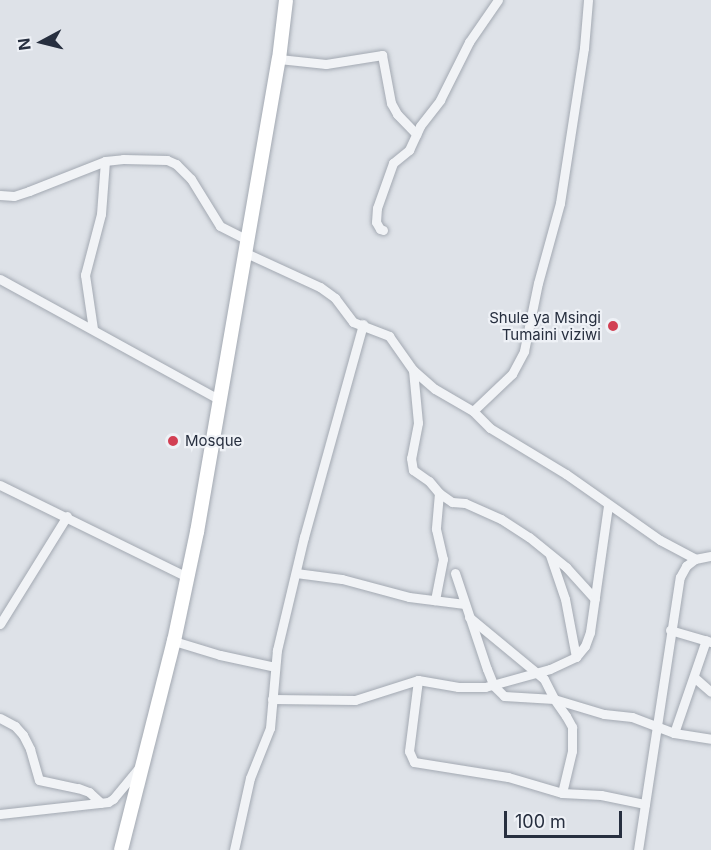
<!DOCTYPE html>
<html>
<head>
<meta charset="utf-8">
<style>
  body { margin:0 }
  #map { position:relative; width:711px; height:850px; overflow:hidden; background:#dee2e8; font-family:Inter,sans-serif }
  div>[style] { position:absolute }
  .roads { filter:drop-shadow(0 0 2px #a3a9b2) drop-shadow(0 0 2px #a3a9b2) }
  .minor>* { height:9px; margin:-4.5px; padding:0 4.5px; transform-origin:4.5px; border-radius:4.5px; background:#f1f3f6 }
  .highway>* { height:14px; margin:-7px; padding:0 7px; transform-origin:7px; border-radius:7px; background:#fff }
  .dots>* { width:16px; height:16px; translate:-50% -50%; box-sizing:border-box; border:3px solid #eef1f6; border-radius:50% }
  span { translate:-50% -50%; white-space:nowrap; text-align:center; line-height:1.15; -webkit-text-stroke:4.5px #eef1f6; paint-order:stroke }
  .poi-label { font-size:15px; color:#272f3f }
  .right { translate:-100% -50%; text-align:right }
  .left { translate:0 -50%; text-align:left }
  .north { position:absolute; left:12px; top:12px; width:60px; height:60px; -webkit-text-stroke:4px #eef1f6; paint-order:stroke; rotate:263deg; font-size:16px; font-weight:700; line-height:24px; text-align:center; color:#272f3f }
  .north::after { content:''; display:block; margin:auto; width:21px; height:27px; background:#272f3f; clip-path:polygon(50% 0,100% 100%,50% 72%,0 100%) }
  .scale { position:absolute; left:504px; top:811px; width:118px; height:27px; box-sizing:border-box; border:3px solid #272f3f; border-top:0; padding-left:8px; font-size:18px; line-height:21px; white-space:nowrap; color:#272f3f; -webkit-text-stroke:4px #eef1f6; paint-order:stroke }
</style>
</head>
<body>
<div id="map">
  <div class="roads">
    <div class="minor">
      <div style="left:279px;top:59px;width:47px;rotate:6.1deg"></div>
      <div style="left:326px;top:64px;width:57px;rotate:-9.1deg"></div>
      <div style="left:382px;top:55px;width:49px;rotate:79.4deg"></div>
      <div style="left:391px;top:103px;width:13px;rotate:61deg"></div>
      <div style="left:397px;top:114px;width:28px;rotate:46deg"></div>
      <div style="left:0;top:195px;width:14px;rotate:4deg"></div>
      <div style="left:14px;top:196px;width:16px;rotate:-18deg"></div>
      <div style="left:29px;top:191px;width:82px;rotate:-21.5deg"></div>
      <div style="left:105px;top:161px;width:18px;rotate:-6deg"></div>
      <div style="left:123px;top:159px;width:44px;rotate:1.3deg"></div>
      <div style="left:167px;top:160px;width:10px;rotate:24deg"></div>
      <div style="left:176px;top:164px;width:21px;rotate:45deg"></div>
      <div style="left:191px;top:179px;width:55px;rotate:58.3deg"></div>
      <div style="left:220px;top:226px;width:31px;rotate:27deg"></div>
      <div style="left:383px;top:230px;width:3px;rotate:-162deg"></div>
      <div style="left:380px;top:229px;width:8px;rotate:-120deg"></div>
      <div style="left:376px;top:222px;width:14px;rotate:-86deg"></div>
      <div style="left:377px;top:208px;width:48px;rotate:-70.4deg"></div>
      <div style="left:393px;top:163px;width:21px;rotate:-39deg"></div>
      <div style="left:409px;top:150px;width:26px;rotate:-65deg"></div>
      <div style="left:420px;top:126px;width:33px;rotate:-52deg"></div>
      <div style="left:440px;top:100px;width:65px;rotate:-63.4deg"></div>
      <div style="left:469px;top:42px;width:51px;rotate:-55.4deg"></div>
      <div style="left:246px;top:253px;width:81px;rotate:24.7deg"></div>
      <div style="left:320px;top:287px;width:19px;rotate:36deg"></div>
      <div style="left:335px;top:298px;width:30px;rotate:53deg"></div>
      <div style="left:353px;top:322px;width:39px;rotate:21deg"></div>
      <div style="left:389px;top:336px;width:42px;rotate:54.8deg"></div>
      <div style="left:413px;top:370px;width:29px;rotate:41deg"></div>
      <div style="left:435px;top:389px;width:44px;rotate:30.1deg"></div>
      <div style="left:473px;top:411px;width:24px;rotate:45deg"></div>
      <div style="left:490px;top:428px;width:89px;rotate:31.2deg"></div>
      <div style="left:566px;top:474px;width:115px;rotate:35.1deg"></div>
      <div style="left:660px;top:540px;width:40px;rotate:28deg"></div>
      <div style="left:0;top:279px;width:251px;rotate:28.8deg"></div>
      <div style="left:93px;top:329px;width:55px;rotate:-98.4deg"></div>
      <div style="left:85px;top:275px;width:63px;rotate:-75.3deg"></div>
      <div style="left:101px;top:214px;width:53px;rotate:-85.7deg"></div>
      <div style="left:413px;top:370px;width:53px;rotate:84.6deg"></div>
      <div style="left:418px;top:423px;width:36px;rotate:101deg"></div>
      <div style="left:411px;top:458px;width:12px;rotate:81deg"></div>
      <div style="left:413px;top:470px;width:19px;rotate:35deg"></div>
      <div style="left:429px;top:481px;width:16px;rotate:50deg"></div>
      <div style="left:439px;top:493px;width:36px;rotate:95deg"></div>
      <div style="left:436px;top:529px;width:31px;rotate:77deg"></div>
      <div style="left:443px;top:559px;width:42px;rotate:101deg"></div>
      <div style="left:473px;top:411px;width:54px;rotate:-43.5deg"></div>
      <div style="left:512px;top:374px;width:26px;rotate:-62deg"></div>
      <div style="left:524px;top:351px;width:69px;rotate:-78.4deg"></div>
      <div style="left:538px;top:283px;width:83px;rotate:-74.6deg"></div>
      <div style="left:560px;top:203px;width:157px;rotate:-81.2deg"></div>
      <div style="left:584px;top:48px;width:48px;rotate:-85.2deg"></div>
      <div style="left:0;top:485px;width:208px;rotate:26.2deg"></div>
      <div style="left:439px;top:493px;width:16px;rotate:35deg"></div>
      <div style="left:452px;top:502px;width:13px;rotate:4deg"></div>
      <div style="left:465px;top:503px;width:39px;rotate:24deg"></div>
      <div style="left:501px;top:519px;width:33px;rotate:33deg"></div>
      <div style="left:529px;top:537px;width:48px;rotate:39deg"></div>
      <div style="left:566px;top:567px;width:43px;rotate:47.8deg"></div>
      <div style="left:550px;top:555px;width:46px;rotate:71.2deg"></div>
      <div style="left:565px;top:599px;width:59px;rotate:79.3deg"></div>
      <div style="left:296px;top:573px;width:46px;rotate:7.4deg"></div>
      <div style="left:342px;top:579px;width:69px;rotate:15deg"></div>
      <div style="left:409px;top:597px;width:56px;rotate:7.1deg"></div>
      <div style="left:455px;top:573px;width:101px;rotate:71.6deg"></div>
      <div style="left:487px;top:669px;width:18px;rotate:68deg"></div>
      <div style="left:494px;top:686px;width:14px;rotate:45deg"></div>
      <div style="left:504px;top:696px;width:50px;rotate:3.4deg"></div>
      <div style="left:554px;top:699px;width:52px;rotate:16.7deg"></div>
      <div style="left:604px;top:714px;width:28px;rotate:6deg"></div>
      <div style="left:632px;top:717px;width:45px;rotate:20.9deg"></div>
      <div style="left:674px;top:733px;width:37px;rotate:9deg"></div>
      <div style="left:469px;top:617px;width:97px;rotate:39.6deg"></div>
      <div style="left:544px;top:679px;width:22px;rotate:63deg"></div>
      <div style="left:554px;top:699px;width:21px;rotate:55deg"></div>
      <div style="left:566px;top:716px;width:13px;rotate:61deg"></div>
      <div style="left:572px;top:727px;width:24px;rotate:90deg"></div>
      <div style="left:572px;top:751px;width:43px;rotate:103.4deg"></div>
      <div style="left:0;top:624px;width:127px;rotate:-58.2deg"></div>
      <div style="left:670px;top:630px;width:43px;rotate:16.3deg"></div>
      <div style="left:174px;top:641px;width:48px;rotate:16.9deg"></div>
      <div style="left:220px;top:655px;width:56px;rotate:12.3deg"></div>
      <div style="left:695px;top:678px;width:21px;rotate:41deg"></div>
      <div style="left:418px;top:680px;width:72px;rotate:97.2deg"></div>
      <div style="left:409px;top:751px;width:12px;rotate:66deg"></div>
      <div style="left:414px;top:762px;width:95px;rotate:9.1deg"></div>
      <div style="left:508px;top:777px;width:56px;rotate:16.5deg"></div>
      <div style="left:562px;top:793px;width:39px;rotate:3deg"></div>
      <div style="left:601px;top:795px;width:45px;rotate:11.6deg"></div>
      <div style="left:272px;top:699px;width:83px;rotate:0.7deg"></div>
      <div style="left:355px;top:700px;width:66px;rotate:-17.6deg"></div>
      <div style="left:418px;top:680px;width:41px;rotate:9.9deg"></div>
      <div style="left:458px;top:687px;width:27px"></div>
      <div style="left:485px;top:687px;width:67px;rotate:-15.5deg"></div>
      <div style="left:550px;top:669px;width:29px;rotate:-25deg"></div>
      <div style="left:576px;top:657px;width:14px;rotate:-51deg"></div>
      <div style="left:585px;top:646px;width:15px;rotate:-70deg"></div>
      <div style="left:590px;top:632px;width:128px;rotate:-81.9deg"></div>
      <div style="left:0;top:718px;width:17px;rotate:28deg"></div>
      <div style="left:15px;top:726px;width:12px;rotate:48deg"></div>
      <div style="left:23px;top:735px;width:16px;rotate:63deg"></div>
      <div style="left:30px;top:749px;width:32px;rotate:74deg"></div>
      <div style="left:39px;top:780px;width:40px;rotate:12deg"></div>
      <div style="left:78px;top:788px;width:12px;rotate:20deg"></div>
      <div style="left:89px;top:792px;width:16px;rotate:43deg"></div>
      <div style="left:674px;top:733px;width:98px;rotate:-71deg"></div>
      <div style="left:0;top:814px;width:109px;rotate:-6.3deg"></div>
      <div style="left:108px;top:802px;width:6px;rotate:-31deg"></div>
      <div style="left:113px;top:799px;width:45px;rotate:-50.4deg"></div>
      <div style="left:234px;top:850px;width:74px;rotate:-77.5deg"></div>
      <div style="left:250px;top:778px;width:54px;rotate:-68.2deg"></div>
      <div style="left:270px;top:728px;width:78px;rotate:-84.9deg"></div>
      <div style="left:277px;top:650px;width:116px;rotate:-76.6deg"></div>
      <div style="left:304px;top:537px;width:221px;rotate:-74.5deg"></div>
      <div style="left:638px;top:850px;width:276px;rotate:-81.3deg"></div>
      <div style="left:680px;top:577px;width:13px;rotate:-61deg"></div>
      <div style="left:686px;top:566px;width:11px;rotate:-38deg"></div>
      <div style="left:695px;top:559px;width:16px;rotate:-11deg"></div>
    </div>
    <div class="highway">
      <div style="left:121px;top:850px;width:216px;rotate:-75.8deg"></div>
      <div style="left:174px;top:641px;width:111px;rotate:-78.1deg"></div>
      <div style="left:197px;top:532px;width:480px;rotate:-80.2deg"></div>
      <div style="left:279px;top:59px;width:59px;rotate:-83.2deg"></div>
    </div>
  </div>
  <div class="dots">
    <div style="left:613px;top:326px;background:#d23f53"></div>
    <div style="left:173px;top:441px;background:#d23f53"></div>
  </div>
  <div class="poi-label">
    <span class="right" style="left:601px;top:326px">Shule ya Msingi<br>Tumaini viziwi</span>
    <span class="left" style="left:185px;top:441px">Mosque</span>
  </div>
  <div class="north">N</div>
  <div class="scale">100 m</div>
</div>
</body>
</html>
